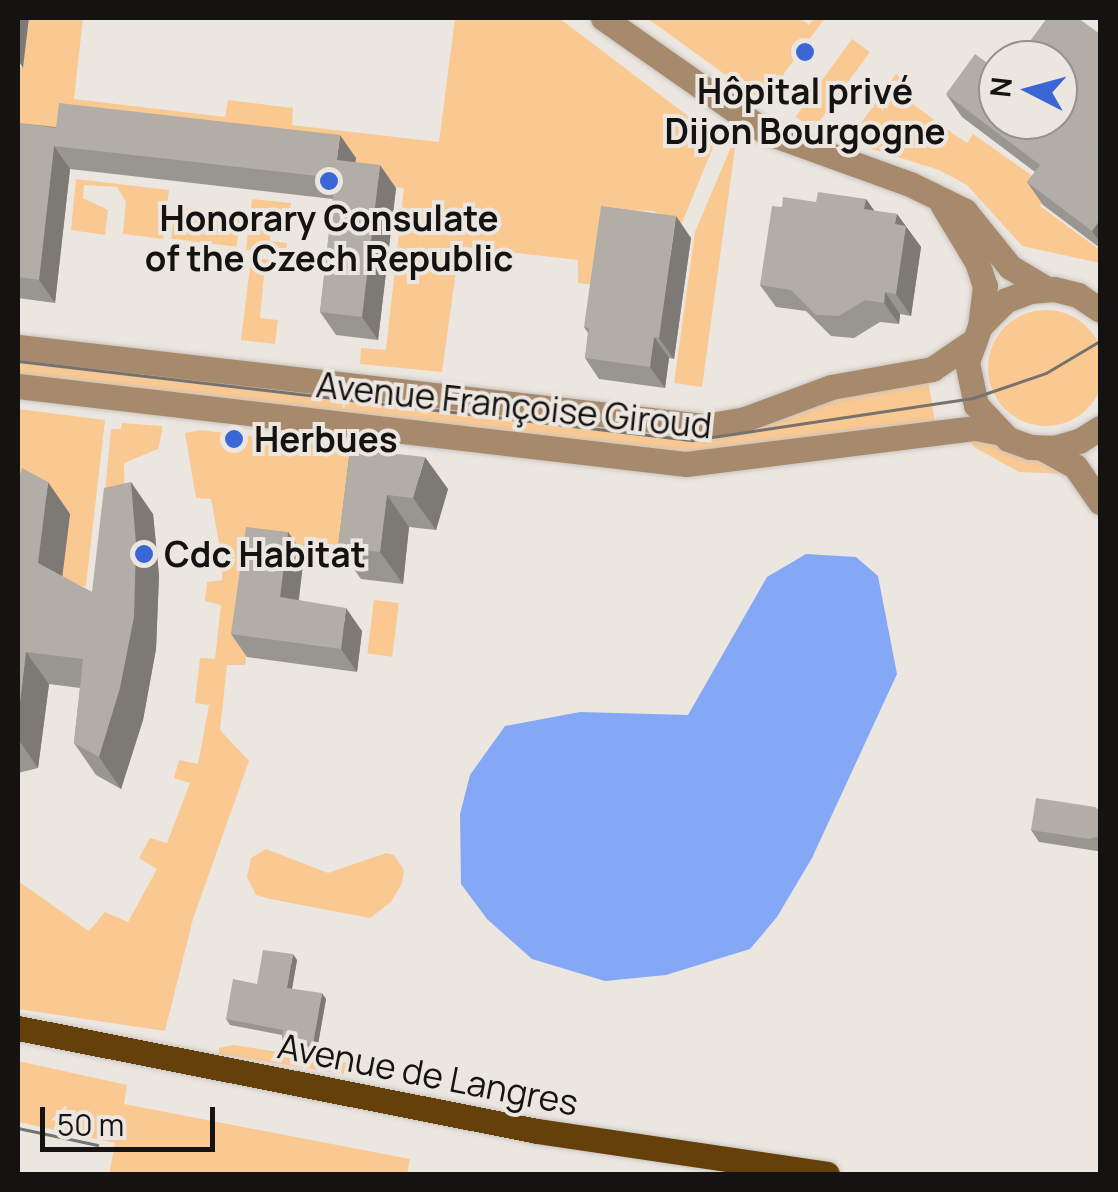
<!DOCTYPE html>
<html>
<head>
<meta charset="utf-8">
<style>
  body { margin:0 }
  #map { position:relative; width:1118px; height:1192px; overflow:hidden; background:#ebe6e0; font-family:Manrope,sans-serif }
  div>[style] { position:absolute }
  .green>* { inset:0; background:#fac992; transform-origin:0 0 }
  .round { border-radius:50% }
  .water>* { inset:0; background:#84a8f6 }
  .roads { filter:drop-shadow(0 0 2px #c9c4bf) drop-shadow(0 0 2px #c9c4bf) }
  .minor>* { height:25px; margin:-12.5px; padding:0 12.5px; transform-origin:12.5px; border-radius:12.5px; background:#a68a6b }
  .major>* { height:25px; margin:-12.5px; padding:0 12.5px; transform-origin:12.5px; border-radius:12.5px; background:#66400a }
  .tram>* { height:2.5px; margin:-1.25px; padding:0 1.25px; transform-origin:1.25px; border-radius:1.25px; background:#76736f }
  .wall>* { inset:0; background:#999590 }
  .shaded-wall>* { inset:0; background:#7d7975 }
  .building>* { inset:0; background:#b2ada7 }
  .dots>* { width:28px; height:28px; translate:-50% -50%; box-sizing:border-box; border:5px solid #ebe6e0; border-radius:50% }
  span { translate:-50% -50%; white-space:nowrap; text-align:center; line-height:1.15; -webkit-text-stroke:8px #ebe6e0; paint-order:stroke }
  .poi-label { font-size:35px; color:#151311; font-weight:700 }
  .left { translate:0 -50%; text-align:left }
  .street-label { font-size:35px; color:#151311 }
  .frame { position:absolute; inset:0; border:20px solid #151311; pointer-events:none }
  .north { position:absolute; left:978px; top:40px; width:100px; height:100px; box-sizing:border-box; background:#ebe6e0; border:2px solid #95928d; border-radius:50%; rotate:276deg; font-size:28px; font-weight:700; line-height:40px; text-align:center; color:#151311 }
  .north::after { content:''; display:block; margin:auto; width:35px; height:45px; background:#3a66d6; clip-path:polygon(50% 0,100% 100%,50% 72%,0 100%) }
  .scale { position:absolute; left:40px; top:1107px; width:175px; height:45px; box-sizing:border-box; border:5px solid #151311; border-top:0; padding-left:12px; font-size:30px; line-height:35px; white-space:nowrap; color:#151311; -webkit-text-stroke:8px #ebe6e0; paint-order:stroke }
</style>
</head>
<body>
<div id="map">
  <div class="green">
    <div style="clip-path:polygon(29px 18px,83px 18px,74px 99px,225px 117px,228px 100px,293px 108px,292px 125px,439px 142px,455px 18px,559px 18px,717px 138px,681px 225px,653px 211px,626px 210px,596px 285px,578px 283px,578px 260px,465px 247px,462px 263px,457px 264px,442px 372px,360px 364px,361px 348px,386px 350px,404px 188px,353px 183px,76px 126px,18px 254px,18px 67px,23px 67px)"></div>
    <div style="clip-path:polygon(647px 18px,799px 18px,809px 25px,815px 18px,825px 18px,763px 102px)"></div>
    <div style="left:852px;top:39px;width:22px;height:96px;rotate:36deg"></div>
    <div style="clip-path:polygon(896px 74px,901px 78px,893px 89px,941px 125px,967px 143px,973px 134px,1051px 189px,1040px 206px,1100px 250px,1100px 263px,1022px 246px,967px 185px,939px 170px,856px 144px,856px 130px)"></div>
    <div style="clip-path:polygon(731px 147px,735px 148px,702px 387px,674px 383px,695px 232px)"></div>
    <div style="clip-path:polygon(76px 179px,169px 190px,163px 239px,123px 234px,126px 202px,117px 187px,84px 185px,83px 198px,108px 210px,105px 235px,71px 230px)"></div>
    <div style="clip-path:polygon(252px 199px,291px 203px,290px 215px,272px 214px,270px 241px,287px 243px,286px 254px,246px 250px)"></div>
    <div style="left:175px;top:207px;width:66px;height:32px;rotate:7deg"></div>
    <div style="clip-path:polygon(251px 258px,285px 261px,285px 266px,265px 264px,260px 318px,278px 320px,275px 344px,241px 340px)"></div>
    <div class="round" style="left:988px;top:310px;width:116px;height:116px"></div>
    <div style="clip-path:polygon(18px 355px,662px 431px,928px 380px,936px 428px,701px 456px,18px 377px)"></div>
    <div style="clip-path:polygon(18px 409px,105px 420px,86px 586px,18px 588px)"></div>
    <div style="clip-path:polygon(122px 423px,162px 426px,162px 432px,158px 449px,124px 463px,125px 507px,103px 513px,111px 429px,121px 429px)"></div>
    <div style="clip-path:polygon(200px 430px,355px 449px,344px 560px,260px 549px,245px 665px,227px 665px,220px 730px,249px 761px,193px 919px,165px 1031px,18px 1009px,18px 881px,89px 931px,105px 912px,128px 922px,157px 869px,139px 858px,150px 838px,167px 843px,190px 783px,174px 778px,179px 760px,198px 764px,209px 705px,195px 703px,200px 658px,215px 659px,221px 605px,205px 601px,207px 582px,222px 580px,222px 559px,211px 499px,196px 498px,185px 433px)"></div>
    <div style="clip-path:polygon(968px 438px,986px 438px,1071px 474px,1019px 472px,974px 447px)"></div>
    <div style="left:374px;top:600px;width:25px;height:54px;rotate:7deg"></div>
    <div style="clip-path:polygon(266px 849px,328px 873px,386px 853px,394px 855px,404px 870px,402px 883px,391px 902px,370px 918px,270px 899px,256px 895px,247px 877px,251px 858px)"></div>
    <div style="clip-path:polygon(234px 1045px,349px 1063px,360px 1077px,219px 1054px,219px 1048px)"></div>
    <div style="clip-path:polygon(18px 1061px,127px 1085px,124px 1104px,410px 1159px,407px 1174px,109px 1174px,115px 1143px,18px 1122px)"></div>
  </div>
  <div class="water">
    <div style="clip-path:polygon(806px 554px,856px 557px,878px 576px,897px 674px,812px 858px,777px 917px,750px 949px,666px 975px,605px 981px,532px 959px,487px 919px,461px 884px,460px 814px,470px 775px,505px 726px,580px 712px,688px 715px,767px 577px)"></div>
  </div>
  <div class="roads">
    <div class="minor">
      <div style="left:603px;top:18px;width:199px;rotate:35deg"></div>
      <div style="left:766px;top:132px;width:153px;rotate:19.9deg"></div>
      <div style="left:910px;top:184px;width:61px;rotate:26.1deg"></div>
      <div style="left:965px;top:211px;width:72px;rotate:51.2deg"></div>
      <div style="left:1010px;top:267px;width:43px;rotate:30.7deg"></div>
      <div style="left:942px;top:204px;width:68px;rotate:58.9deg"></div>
      <div style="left:977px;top:262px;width:25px;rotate:72deg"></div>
      <div style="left:985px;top:286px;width:40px;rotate:97.1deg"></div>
      <div style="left:1100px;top:310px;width:27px;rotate:-146deg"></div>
      <div style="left:1078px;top:295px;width:25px;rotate:-166deg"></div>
      <div style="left:1054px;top:289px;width:24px;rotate:175deg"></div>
      <div style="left:1030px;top:291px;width:26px;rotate:159deg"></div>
      <div style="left:1006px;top:300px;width:37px;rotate:135deg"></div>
      <div style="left:980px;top:326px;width:38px;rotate:110deg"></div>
      <div style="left:967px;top:362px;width:44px;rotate:78.2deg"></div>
      <div style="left:976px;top:405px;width:47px;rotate:46.7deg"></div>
      <div style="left:1008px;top:439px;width:23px;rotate:20deg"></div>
      <div style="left:1030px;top:447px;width:24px;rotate:2deg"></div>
      <div style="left:1054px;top:448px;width:26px;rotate:-16deg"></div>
      <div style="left:1079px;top:441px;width:25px;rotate:-32deg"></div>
      <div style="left:18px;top:347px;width:692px;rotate:6.56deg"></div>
      <div style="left:705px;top:426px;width:41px;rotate:-9.9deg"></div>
      <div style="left:745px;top:419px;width:92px;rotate:-20.4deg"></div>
      <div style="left:831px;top:387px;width:103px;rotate:-10.1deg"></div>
      <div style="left:932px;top:369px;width:48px;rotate:-34deg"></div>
      <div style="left:18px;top:386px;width:673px;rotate:6.66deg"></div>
      <div style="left:686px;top:464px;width:292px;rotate:-7.1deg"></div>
      <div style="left:976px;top:428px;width:25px;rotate:11deg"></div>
      <div style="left:1042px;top:448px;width:38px;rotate:29deg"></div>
      <div style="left:1075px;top:466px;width:44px;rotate:55.2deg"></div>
    </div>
    <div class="major">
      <div style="left:18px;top:1028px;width:529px;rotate:11.22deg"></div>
      <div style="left:537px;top:1131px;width:293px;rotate:8.4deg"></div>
    </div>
  </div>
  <div class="tram">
    <div style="left:18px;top:361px;width:679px;rotate:6.69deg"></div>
    <div style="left:692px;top:440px;width:284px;rotate:-8.5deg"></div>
    <div style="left:973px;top:398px;width:77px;rotate:-18.9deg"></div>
    <div style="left:1046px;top:373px;width:63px;rotate:-30.7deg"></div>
    <div style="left:18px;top:1128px;width:81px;rotate:12.1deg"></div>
  </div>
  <div class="wall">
    <div style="clip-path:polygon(1100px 34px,1100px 248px,1043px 205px,1027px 182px,1035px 172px,962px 117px,946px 94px,998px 120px)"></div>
    <div style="clip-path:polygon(18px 123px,356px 158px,355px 162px,396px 188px,378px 340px,336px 335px,320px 312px,333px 199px,70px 169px,55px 303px,18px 298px)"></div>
    <div style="clip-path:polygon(866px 199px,874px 211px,897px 214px,921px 247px,911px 316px,900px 314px,899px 324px,880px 322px,854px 338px,831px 336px,806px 311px,776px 307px,760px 285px,816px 202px)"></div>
    <div style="clip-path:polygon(691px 238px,674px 359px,669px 358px,665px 388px,599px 379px,585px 358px,588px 333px,584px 327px)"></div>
    <div style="clip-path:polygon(350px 449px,448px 489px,436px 530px,409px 527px,403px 584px,361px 579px,338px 547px)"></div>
    <div style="clip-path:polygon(18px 482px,70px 514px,62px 577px,92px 592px,153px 514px,159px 576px,156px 649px,143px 720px,121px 789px,96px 775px,74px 743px,80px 688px,49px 684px,38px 768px,18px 773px)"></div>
    <div style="clip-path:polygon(288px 532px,304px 555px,299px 600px,362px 631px,357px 672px,247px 657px,231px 634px)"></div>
    <div style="clip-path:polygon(1100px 811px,1100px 850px,1097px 851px,1039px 842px,1031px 830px)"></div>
    <div style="clip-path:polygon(297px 960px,292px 989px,326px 999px,317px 1050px,286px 1045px,282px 1039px,282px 1035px,230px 1025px,226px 1019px,257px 984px)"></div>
  </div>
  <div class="shaded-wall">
    <div style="clip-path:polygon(18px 18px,29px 18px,23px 68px,18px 60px)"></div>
    <div style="clip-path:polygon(340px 135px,356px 158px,353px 183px,337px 160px)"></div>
    <div style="clip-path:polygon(54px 146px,70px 169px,55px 303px,39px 280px)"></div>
    <div style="clip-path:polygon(380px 165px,396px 188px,378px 340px,362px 317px)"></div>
    <div style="clip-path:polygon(866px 199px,881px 220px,864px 209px)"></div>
    <div style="clip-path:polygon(897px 214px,921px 247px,911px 316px,896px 294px,895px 224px)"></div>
    <div style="clip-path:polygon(676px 216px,691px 238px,674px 359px,659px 338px)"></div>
    <div style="clip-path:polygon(1100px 220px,1100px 242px,1092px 231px)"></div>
    <div style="clip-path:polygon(885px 292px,900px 314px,899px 324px,884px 303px)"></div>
    <div style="clip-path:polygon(654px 337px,669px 358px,665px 388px,650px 367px)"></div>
    <div style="clip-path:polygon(425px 457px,448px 489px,436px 530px,413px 498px)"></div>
    <div style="clip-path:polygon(48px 482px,70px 514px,60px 595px,38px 563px)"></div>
    <div style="clip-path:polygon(131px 482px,153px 514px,159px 576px,156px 649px,143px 720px,121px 789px,99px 757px)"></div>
    <div style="clip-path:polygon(387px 495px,409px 527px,403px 584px,380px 552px)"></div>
    <div style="clip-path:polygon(288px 532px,304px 555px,296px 620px,280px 597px)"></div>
    <div style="clip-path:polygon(346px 608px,362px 631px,357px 672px,341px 649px)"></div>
    <div style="clip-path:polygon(26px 652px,49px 684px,38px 768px,18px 739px,18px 719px)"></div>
    <div style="clip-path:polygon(293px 954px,297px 960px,291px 994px,287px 988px)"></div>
    <div style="clip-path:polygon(322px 993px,326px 999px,317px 1050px,313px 1044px)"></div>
  </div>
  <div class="building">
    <div style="clip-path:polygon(1047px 18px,1078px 18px,1100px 34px,1100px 148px,1097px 152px,1100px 154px,1100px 220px,1092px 231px,1027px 182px,1040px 165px,946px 94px,975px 54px,998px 71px,998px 120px,1058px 120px,1058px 60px,1016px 60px)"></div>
    <div style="clip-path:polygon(59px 103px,340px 135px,337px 160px,380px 165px,362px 317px,320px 312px,335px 178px,54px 146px,39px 280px,18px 277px,18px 123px,56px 128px)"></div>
    <div style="clip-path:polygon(818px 192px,866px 199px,864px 209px,897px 214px,895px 224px,906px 226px,896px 294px,885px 292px,884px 303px,865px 300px,839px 316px,816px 315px,791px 290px,760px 285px,772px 206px,782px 207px,783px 197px,816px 202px)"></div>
    <div style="clip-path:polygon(601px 206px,676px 216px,659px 338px,654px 337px,650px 367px,585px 358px,589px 328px,584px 327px)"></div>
    <div style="clip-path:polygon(350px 449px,425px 457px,413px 498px,387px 495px,380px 552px,338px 547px)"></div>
    <div style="clip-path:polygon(22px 468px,48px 482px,38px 563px,92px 592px,104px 488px,131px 482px,136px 544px,134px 617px,120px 688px,99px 757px,74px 743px,83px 659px,26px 652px,18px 719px,18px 482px)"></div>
    <div style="clip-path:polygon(246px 527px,288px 532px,280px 597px,346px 608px,341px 649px,231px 634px)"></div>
    <div style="clip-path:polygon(1036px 798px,1095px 807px,1100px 811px,1100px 836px,1089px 839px,1031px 830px)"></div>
    <div style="clip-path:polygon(263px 950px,293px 954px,287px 988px,322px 993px,313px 1044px,282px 1039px,283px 1030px,226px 1019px,233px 979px,257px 984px)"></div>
  </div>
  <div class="dots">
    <div style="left:805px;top:52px;background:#3a66d6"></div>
    <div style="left:329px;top:181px;background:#3a66d6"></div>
    <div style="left:234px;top:439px;background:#3a66d6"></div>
    <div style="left:144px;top:554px;background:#3a66d6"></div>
  </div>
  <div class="poi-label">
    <span style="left:805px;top:111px">Hôpital privé<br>Dijon Bourgogne</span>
    <span style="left:329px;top:238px">Honorary Consulate<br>of the Czech Republic</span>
    <span class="left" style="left:254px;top:439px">Herbues</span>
    <span class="left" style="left:164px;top:554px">Cdc Habitat</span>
  </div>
  <div class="street-label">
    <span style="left:514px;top:405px;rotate:6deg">Avenue Françoise Giroud</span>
    <span style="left:428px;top:1074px;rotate:11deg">Avenue de Langres</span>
  </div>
  <div class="frame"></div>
  <div class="north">N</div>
  <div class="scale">50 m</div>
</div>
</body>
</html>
